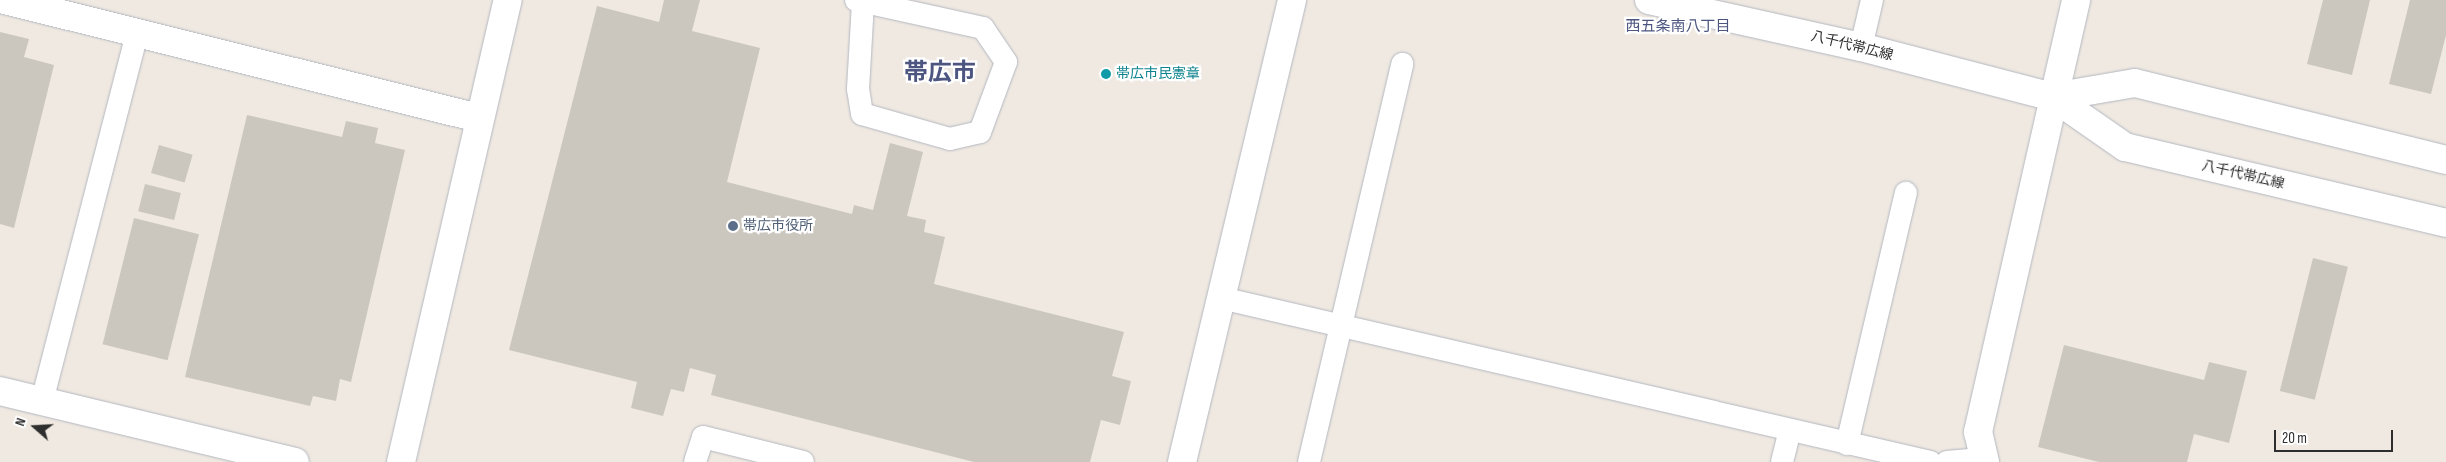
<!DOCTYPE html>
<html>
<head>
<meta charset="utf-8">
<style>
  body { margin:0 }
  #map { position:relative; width:2446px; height:462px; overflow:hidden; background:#efe9e1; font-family:"Sofia Sans Condensed","Noto Sans JP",sans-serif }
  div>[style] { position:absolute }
  .building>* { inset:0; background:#cbc7bf; transform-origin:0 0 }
  .roads { filter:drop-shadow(0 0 1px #b4b7c1) drop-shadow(0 0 1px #b4b7c1) }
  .lane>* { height:22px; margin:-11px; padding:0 11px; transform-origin:11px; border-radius:11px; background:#fff }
  .street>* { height:28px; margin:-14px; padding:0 14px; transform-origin:14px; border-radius:14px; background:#fff }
  .secondary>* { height:28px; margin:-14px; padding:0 14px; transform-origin:14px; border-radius:14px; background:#fff }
  .dots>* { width:14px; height:14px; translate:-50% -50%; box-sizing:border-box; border:2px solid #fff; border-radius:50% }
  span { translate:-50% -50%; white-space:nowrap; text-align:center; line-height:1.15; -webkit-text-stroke:4.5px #fff; paint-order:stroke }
  .street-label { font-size:14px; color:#2e2e2e }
  .culture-label { font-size:14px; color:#0d838f }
  .left { translate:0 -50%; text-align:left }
  .service-label { font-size:14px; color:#4e5e75 }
  .neighbourhood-label { font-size:15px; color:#4d5680 }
  .town-label { font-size:24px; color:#4d5680; font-weight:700 }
  .north { position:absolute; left:10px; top:402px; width:50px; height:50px; -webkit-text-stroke:4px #fff; paint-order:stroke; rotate:289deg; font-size:14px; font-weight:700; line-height:20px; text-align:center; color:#2e2e2e }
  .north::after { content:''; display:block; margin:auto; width:18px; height:22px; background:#2e2e2e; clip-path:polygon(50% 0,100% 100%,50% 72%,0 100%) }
  .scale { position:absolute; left:2274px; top:430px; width:119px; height:22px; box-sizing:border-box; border:2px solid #2e2e2e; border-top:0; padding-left:6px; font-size:15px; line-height:18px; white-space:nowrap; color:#2e2e2e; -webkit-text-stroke:4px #fff; paint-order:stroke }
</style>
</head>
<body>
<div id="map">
  <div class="building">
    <div style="clip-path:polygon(664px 0,700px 0,692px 31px,760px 48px,727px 182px,852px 214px,854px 205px,873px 210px,890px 143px,923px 152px,907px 216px,926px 220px,924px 232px,945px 237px,934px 284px,1124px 332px,1112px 376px,1131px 381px,1120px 425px,1101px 420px,1090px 462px,974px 462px,711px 395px,716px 375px,690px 368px,684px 392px,671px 389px,663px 416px,631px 408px,637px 382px,509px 350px,597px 6px,659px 22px)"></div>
    <div style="clip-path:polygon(2323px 0,2370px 0,2352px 75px,2307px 64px)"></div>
    <div style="clip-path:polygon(2410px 0,2446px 0,2446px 35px,2431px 94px,2389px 84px)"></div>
    <div style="clip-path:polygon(0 32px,29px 39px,24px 57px,54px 65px,14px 228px,0 224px)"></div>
    <div style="clip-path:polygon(247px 115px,342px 137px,346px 121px,378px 128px,375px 143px,405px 150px,351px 382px,340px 379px,336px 401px,313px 396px,310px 406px,185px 377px)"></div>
    <div style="left:159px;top:145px;width:35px;height:29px;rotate:16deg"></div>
    <div style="left:145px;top:184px;width:37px;height:28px;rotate:14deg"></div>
    <div style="left:134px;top:218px;width:67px;height:130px;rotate:14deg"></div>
    <div style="left:2313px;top:258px;width:36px;height:137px;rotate:14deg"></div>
    <div style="clip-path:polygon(2064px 345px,2204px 380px,2209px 362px,2247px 371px,2229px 443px,2194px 434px,2187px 462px,2099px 462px,2038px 447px)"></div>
  </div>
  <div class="roads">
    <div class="lane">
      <div style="left:856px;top:0;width:130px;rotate:12.4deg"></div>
      <div style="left:983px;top:28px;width:41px;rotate:55.9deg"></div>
      <div style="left:1006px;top:62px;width:75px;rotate:110.4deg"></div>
      <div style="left:980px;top:132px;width:31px;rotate:167deg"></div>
      <div style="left:950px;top:139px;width:91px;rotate:-164.1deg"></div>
      <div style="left:862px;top:114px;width:25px;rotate:-99deg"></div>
      <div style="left:858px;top:89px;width:87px;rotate:-86.7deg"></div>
      <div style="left:1861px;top:47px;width:48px;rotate:-76.8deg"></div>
      <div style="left:1221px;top:298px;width:728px;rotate:13.02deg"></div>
      <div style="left:42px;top:401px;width:380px;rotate:-75.5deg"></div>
      <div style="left:1847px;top:444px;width:258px;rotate:-76.8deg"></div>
      <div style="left:695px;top:462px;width:26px;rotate:-72deg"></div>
      <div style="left:703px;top:437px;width:103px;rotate:14deg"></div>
      <div style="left:1309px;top:462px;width:409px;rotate:-76.8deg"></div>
      <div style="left:1782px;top:462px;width:33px;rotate:-76deg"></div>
      <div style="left:1947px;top:462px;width:35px;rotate:-5deg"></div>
    </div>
    <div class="street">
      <div style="left:5px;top:0;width:488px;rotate:14deg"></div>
      <div style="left:0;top:391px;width:303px;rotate:13.5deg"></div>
      <div style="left:401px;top:462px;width:474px;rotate:-77deg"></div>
      <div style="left:1182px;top:462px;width:475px;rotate:-76.6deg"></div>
    </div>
    <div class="secondary">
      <div style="left:1649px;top:0;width:217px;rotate:12.5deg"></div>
      <div style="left:1861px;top:47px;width:198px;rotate:14.6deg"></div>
      <div style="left:2053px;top:97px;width:88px;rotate:34.8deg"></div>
      <div style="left:2125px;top:147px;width:330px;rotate:13.3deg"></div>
      <div style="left:2053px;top:97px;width:83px;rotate:-9.7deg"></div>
      <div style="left:2135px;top:83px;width:320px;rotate:13.9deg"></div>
      <div style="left:1985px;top:462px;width:31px;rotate:-103deg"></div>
      <div style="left:1978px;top:432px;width:443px;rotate:-77.2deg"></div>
    </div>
  </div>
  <div class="dots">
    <div style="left:1106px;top:74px;background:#0f9aa8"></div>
    <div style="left:733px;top:226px;background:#5c6f8a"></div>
  </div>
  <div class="street-label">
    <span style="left:1852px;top:46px;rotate:14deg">八千代帯広線</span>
    <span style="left:2243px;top:175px;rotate:13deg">八千代帯広線</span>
  </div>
  <div class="culture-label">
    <span class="left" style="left:1116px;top:74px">帯広市民憲章</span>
  </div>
  <div class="service-label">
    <span class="left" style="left:743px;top:226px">帯広市役所</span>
  </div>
  <div class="neighbourhood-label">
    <span style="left:1678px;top:27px">西五条南八丁目</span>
  </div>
  <div class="town-label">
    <span style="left:940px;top:73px">帯広市</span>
  </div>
  <div class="north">N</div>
  <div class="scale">20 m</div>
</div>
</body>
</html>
